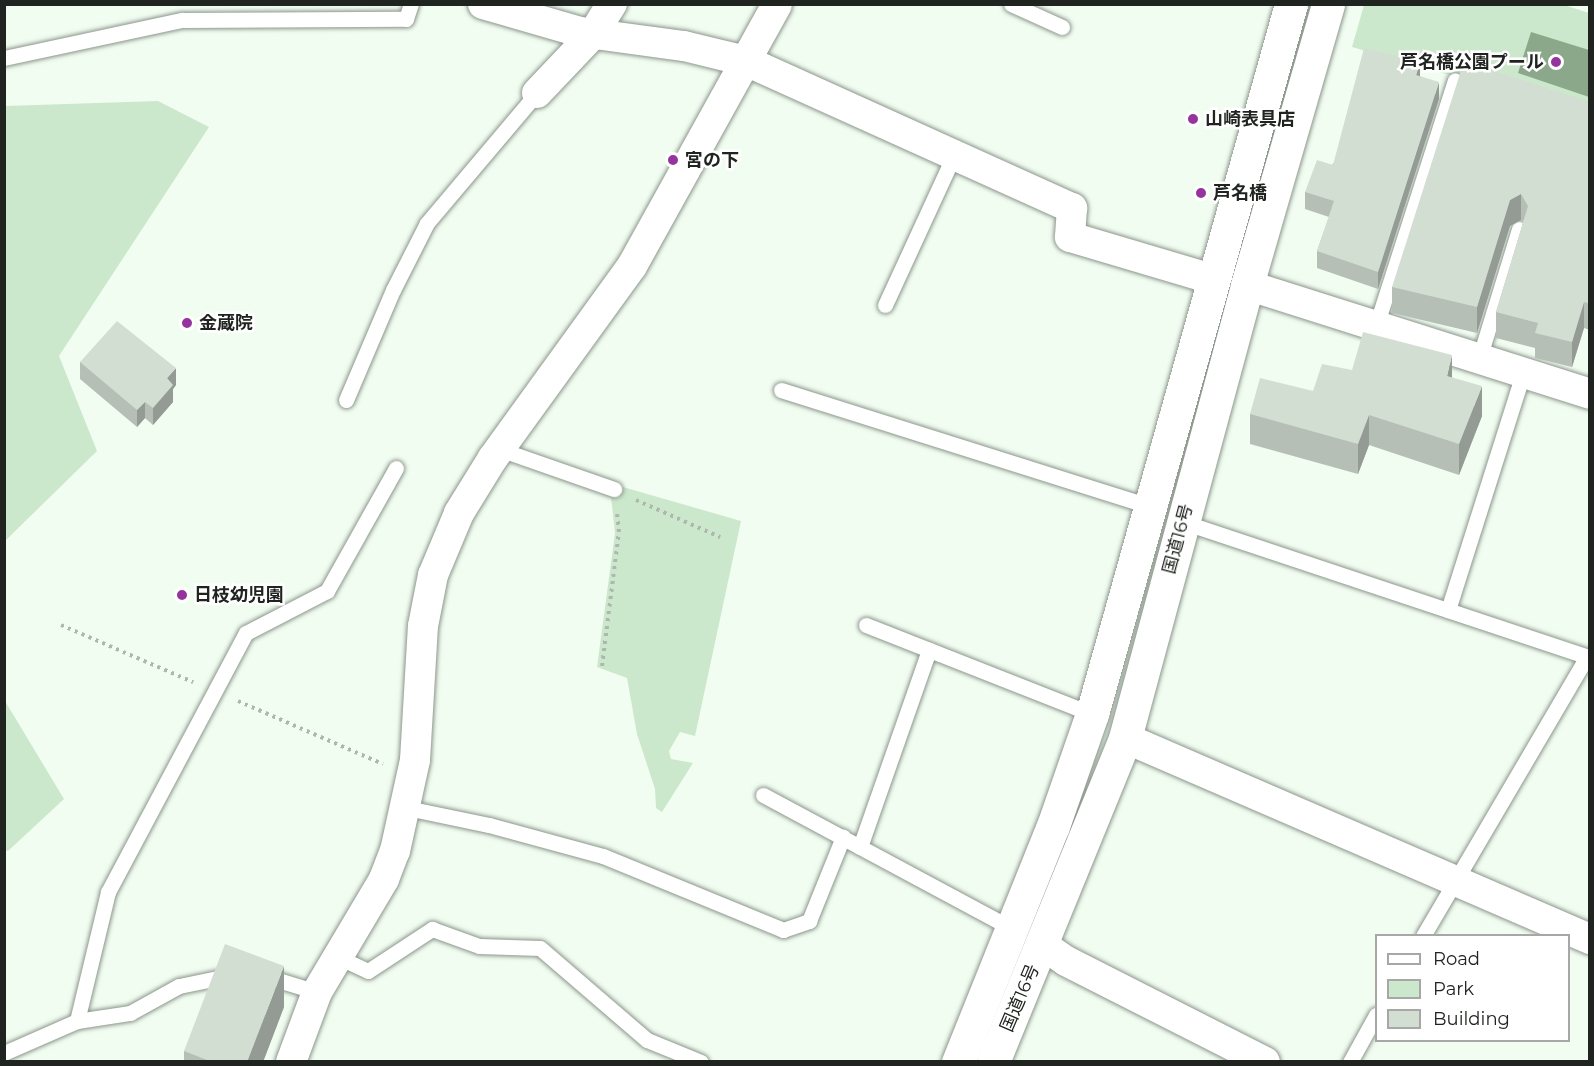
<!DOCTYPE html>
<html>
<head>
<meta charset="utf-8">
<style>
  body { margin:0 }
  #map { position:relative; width:1594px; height:1066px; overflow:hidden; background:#f2fdf2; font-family:Montserrat,"Noto Sans JP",sans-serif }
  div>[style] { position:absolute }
  .green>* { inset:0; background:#cce8cc }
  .water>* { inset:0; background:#8ba88b }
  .path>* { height:4px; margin-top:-2px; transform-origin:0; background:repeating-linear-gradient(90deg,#aeb7ae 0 3px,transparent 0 7.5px) }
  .roads { filter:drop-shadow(0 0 2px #8c968c) drop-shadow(0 0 2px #8c968c) }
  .lane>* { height:15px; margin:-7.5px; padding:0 7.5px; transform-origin:7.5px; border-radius:7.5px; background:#fff }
  .street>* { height:30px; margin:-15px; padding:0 15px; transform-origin:15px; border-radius:15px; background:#fff }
  .highway>* { height:33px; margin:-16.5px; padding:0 16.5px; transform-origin:16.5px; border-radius:16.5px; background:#fff }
  .wall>* { inset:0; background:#b5bfb5 }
  .shaded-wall>* { inset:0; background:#949b94 }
  .building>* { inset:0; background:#d3ded3 }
  .dots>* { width:16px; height:16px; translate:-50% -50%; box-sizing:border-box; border:3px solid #fff; border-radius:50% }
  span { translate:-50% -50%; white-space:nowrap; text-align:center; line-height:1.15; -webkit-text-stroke:5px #fff; paint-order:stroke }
  .poi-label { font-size:18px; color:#202420; font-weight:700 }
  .right { translate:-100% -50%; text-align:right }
  .left { translate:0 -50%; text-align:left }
  .street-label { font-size:18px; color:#202420 }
  .frame { position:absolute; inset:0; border:6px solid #202420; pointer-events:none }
  .legend { position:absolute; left:1375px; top:934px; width:195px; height:108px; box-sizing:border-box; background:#fff; border:2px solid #a6a7a6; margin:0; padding:8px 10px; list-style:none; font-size:18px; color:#202420 }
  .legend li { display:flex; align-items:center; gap:12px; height:30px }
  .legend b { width:30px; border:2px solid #a6a7a6 }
</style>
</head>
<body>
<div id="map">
  <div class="green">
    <div style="clip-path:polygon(1364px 5px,1564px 5px,1589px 13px,1589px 115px,1352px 47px)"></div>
    <div style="clip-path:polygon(158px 101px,209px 127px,59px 356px,97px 451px,5px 541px,5px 106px)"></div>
    <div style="clip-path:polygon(623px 487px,741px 521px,695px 736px,680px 732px,669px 751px,671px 759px,693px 763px,662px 812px,656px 808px,655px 789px,637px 734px,627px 678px,597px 667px,615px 533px,611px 496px,619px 498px)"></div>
    <div style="clip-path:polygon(5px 701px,64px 799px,8px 851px,4px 850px)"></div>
  </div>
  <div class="water">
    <div style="clip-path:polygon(1531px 32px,1589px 50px,1589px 97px,1518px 73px)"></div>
  </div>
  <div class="path">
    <div style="left:636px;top:500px;width:92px;rotate:23.8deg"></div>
    <div style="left:61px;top:625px;width:144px;rotate:23.4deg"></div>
    <div style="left:602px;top:666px;width:135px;rotate:-82.8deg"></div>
    <div style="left:619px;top:532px;width:18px;rotate:-96deg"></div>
    <div style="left:238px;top:701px;width:158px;rotate:23.5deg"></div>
  </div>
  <div class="roads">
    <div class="lane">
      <div style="left:1011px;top:4px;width:56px;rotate:24.3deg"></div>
      <div style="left:4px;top:58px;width:182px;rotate:-12.1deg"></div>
      <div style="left:182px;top:20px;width:224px;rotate:-0.3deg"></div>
      <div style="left:406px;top:19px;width:16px;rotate:-72deg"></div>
      <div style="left:885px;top:305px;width:165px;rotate:-65.3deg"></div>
      <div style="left:1376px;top:326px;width:258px;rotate:-72.2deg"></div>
      <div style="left:1479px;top:359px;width:136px;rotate:-72.9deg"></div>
      <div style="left:781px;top:390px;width:385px;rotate:17.5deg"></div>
      <div style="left:346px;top:400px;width:120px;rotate:-66.9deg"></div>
      <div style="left:393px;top:290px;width:75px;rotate:-63.1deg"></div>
      <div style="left:427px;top:223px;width:170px;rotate:-49.8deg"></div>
      <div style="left:499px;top:449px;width:122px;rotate:19.2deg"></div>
      <div style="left:1183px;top:522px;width:429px;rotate:18.4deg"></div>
      <div style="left:1448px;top:610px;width:249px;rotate:-72.4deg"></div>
      <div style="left:866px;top:625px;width:243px;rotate:21.5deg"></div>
      <div style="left:763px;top:795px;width:281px;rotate:28.2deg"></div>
      <div style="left:407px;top:808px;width:84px;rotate:11.7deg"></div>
      <div style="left:489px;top:825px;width:118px;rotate:15.2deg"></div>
      <div style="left:603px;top:856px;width:195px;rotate:22.3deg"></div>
      <div style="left:783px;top:930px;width:28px;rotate:-19deg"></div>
      <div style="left:809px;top:921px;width:91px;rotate:-68deg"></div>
      <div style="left:860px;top:847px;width:209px;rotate:-70.7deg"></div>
      <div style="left:1423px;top:936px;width:324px;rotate:-59.6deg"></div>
      <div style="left:338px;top:957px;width:33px;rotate:25deg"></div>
      <div style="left:368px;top:971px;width:77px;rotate:-33.3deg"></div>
      <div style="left:432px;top:929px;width:50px;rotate:19.9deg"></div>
      <div style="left:479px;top:946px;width:61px;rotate:1.9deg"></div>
      <div style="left:540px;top:948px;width:141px;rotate:40.7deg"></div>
      <div style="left:647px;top:1040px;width:58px;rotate:22.2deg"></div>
      <div style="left:265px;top:976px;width:54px;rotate:17.1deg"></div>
      <div style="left:77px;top:1021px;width:133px;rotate:-76.5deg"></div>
      <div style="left:108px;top:892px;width:293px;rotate:-62deg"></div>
      <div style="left:246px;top:633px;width:91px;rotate:-27.4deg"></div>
      <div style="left:327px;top:591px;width:141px;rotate:-60.7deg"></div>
      <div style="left:4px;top:1053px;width:80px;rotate:-23.7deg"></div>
      <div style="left:77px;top:1021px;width:54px;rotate:-8.6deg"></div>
      <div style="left:130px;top:1013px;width:56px;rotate:-28.9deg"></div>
      <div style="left:179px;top:986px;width:54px;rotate:-11.7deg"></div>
      <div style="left:1350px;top:1062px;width:54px;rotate:-61deg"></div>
    </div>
    <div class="street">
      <div style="left:483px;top:4px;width:101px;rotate:16.1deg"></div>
      <div style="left:580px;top:32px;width:105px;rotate:7.7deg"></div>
      <div style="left:684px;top:46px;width:64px;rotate:13.6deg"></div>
      <div style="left:746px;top:61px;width:358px;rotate:24.3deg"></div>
      <div style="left:1072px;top:208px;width:29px;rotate:94deg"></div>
      <div style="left:1070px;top:237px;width:151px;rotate:16.5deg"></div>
      <div style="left:537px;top:93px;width:81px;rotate:-46.5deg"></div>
      <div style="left:593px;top:34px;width:36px;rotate:-58deg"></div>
      <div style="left:1247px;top:285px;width:360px;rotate:17.6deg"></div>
      <div style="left:1125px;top:738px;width:507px;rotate:23.38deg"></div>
      <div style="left:1043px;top:945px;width:28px;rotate:35deg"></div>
      <div style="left:1066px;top:961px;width:223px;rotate:26.9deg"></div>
      <div style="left:291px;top:1062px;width:75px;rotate:-69.6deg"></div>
      <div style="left:317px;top:992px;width:131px;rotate:-59.3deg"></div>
      <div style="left:384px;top:879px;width:30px;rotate:-69deg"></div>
      <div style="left:395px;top:851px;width:93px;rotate:-77.6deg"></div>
      <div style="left:415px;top:760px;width:134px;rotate:-86.6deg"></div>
      <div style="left:423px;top:626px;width:52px;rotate:-78.9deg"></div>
      <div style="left:433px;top:575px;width:67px;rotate:-67.2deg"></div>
      <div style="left:459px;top:513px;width:65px;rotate:-58.3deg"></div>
      <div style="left:493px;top:458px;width:237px;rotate:-54.1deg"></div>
      <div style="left:632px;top:266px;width:299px;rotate:-61deg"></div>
    </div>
    <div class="highway">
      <div style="left:958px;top:1062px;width:254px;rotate:-68.1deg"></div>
      <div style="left:1053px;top:826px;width:119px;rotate:-70.8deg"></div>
      <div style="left:1092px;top:714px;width:737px;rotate:-74.34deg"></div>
      <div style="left:993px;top:1062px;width:350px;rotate:-67.8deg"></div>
      <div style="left:1125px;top:738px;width:469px;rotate:-74.9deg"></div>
      <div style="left:1247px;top:285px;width:292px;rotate:-73.9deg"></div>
    </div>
  </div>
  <div class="wall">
    <div style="clip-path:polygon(1420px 76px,1439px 99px,1378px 289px,1317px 268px,1317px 251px,1329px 217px,1305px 209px,1305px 192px)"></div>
    <div style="clip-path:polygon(1590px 102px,1590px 330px,1584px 328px,1572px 367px,1535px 358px,1535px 348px,1496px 338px,1496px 312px,1523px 223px,1521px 220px,1510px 226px,1477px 333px,1392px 313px,1392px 287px)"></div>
    <div style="clip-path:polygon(80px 362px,176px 385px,173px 389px,173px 402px,153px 425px,145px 418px,137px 427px,80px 379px)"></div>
    <div style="clip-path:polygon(1352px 370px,1452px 377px,1482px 416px,1459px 475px,1369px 445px,1358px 474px,1250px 444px,1250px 414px,1313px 391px)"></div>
    <div style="clip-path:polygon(284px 1007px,263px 1062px,184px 1062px,184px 1051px)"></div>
  </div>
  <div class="shaded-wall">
    <div style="clip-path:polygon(1420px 62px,1420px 79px,1416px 75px)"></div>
    <div style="clip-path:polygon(1439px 82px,1439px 99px,1378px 289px,1378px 272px)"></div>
    <div style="clip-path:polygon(1521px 194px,1521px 220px,1510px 226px,1477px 333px,1477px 307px,1510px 200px)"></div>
    <div style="clip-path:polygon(1584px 302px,1584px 328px,1572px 367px,1572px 342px)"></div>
    <div style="clip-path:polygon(1452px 355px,1452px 386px,1447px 376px)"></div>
    <div style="clip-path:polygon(176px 368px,176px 385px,173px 389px,173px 402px,153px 425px,153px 408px,167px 378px)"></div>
    <div style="clip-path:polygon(1482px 386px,1482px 416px,1459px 475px,1459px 444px)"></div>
    <div style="clip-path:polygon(145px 402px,145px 418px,137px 427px,137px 410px)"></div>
    <div style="clip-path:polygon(1369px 415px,1369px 445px,1358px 474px,1358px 444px)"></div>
    <div style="clip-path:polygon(284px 966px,284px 1007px,263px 1062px,247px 1062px)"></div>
  </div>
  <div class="building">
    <div style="clip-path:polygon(1364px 48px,1420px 62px,1416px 75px,1439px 82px,1378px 272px,1317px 251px,1334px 201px,1305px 192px,1317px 160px,1333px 165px)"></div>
    <div style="clip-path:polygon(1464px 61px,1590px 102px,1590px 304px,1584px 302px,1572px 342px,1535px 333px,1538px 323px,1496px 312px,1528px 206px,1521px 194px,1510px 200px,1477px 307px,1392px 287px)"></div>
    <div style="clip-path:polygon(117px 321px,176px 368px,167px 378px,173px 385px,153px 408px,145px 402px,137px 410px,80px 362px)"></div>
    <div style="clip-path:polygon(1363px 332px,1452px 355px,1447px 376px,1482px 386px,1459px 444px,1369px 415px,1358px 444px,1250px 414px,1260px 378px,1313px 391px,1322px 364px,1352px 370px)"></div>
    <div style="clip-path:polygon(225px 944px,284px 966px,247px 1062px,212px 1062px,184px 1051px)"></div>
  </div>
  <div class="dots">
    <div style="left:1556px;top:62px;background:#94349c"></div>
    <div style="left:1193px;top:119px;background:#94349c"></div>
    <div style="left:673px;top:160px;background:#94349c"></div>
    <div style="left:1201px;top:193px;background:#94349c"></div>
    <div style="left:187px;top:323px;background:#94349c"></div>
    <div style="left:182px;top:595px;background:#94349c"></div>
  </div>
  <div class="poi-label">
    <span class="right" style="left:1544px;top:62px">芦名橋公園プール</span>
    <span class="left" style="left:1205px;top:119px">山崎表具店</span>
    <span class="left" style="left:685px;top:160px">宮の下</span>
    <span class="left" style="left:1213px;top:193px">芦名橋</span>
    <span class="left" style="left:199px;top:323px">金蔵院</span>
    <span class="left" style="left:194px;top:595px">日枝幼児園</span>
  </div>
  <div class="street-label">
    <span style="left:1178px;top:539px;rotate:-75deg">国道16号</span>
    <span style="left:1020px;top:998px;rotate:-67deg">国道16号</span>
  </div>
  <div class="frame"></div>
  <ul class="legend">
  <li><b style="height:8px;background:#fff"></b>Road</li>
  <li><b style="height:16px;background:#cce8cc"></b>Park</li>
  <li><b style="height:16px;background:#d3ded3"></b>Building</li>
  </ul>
</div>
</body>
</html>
